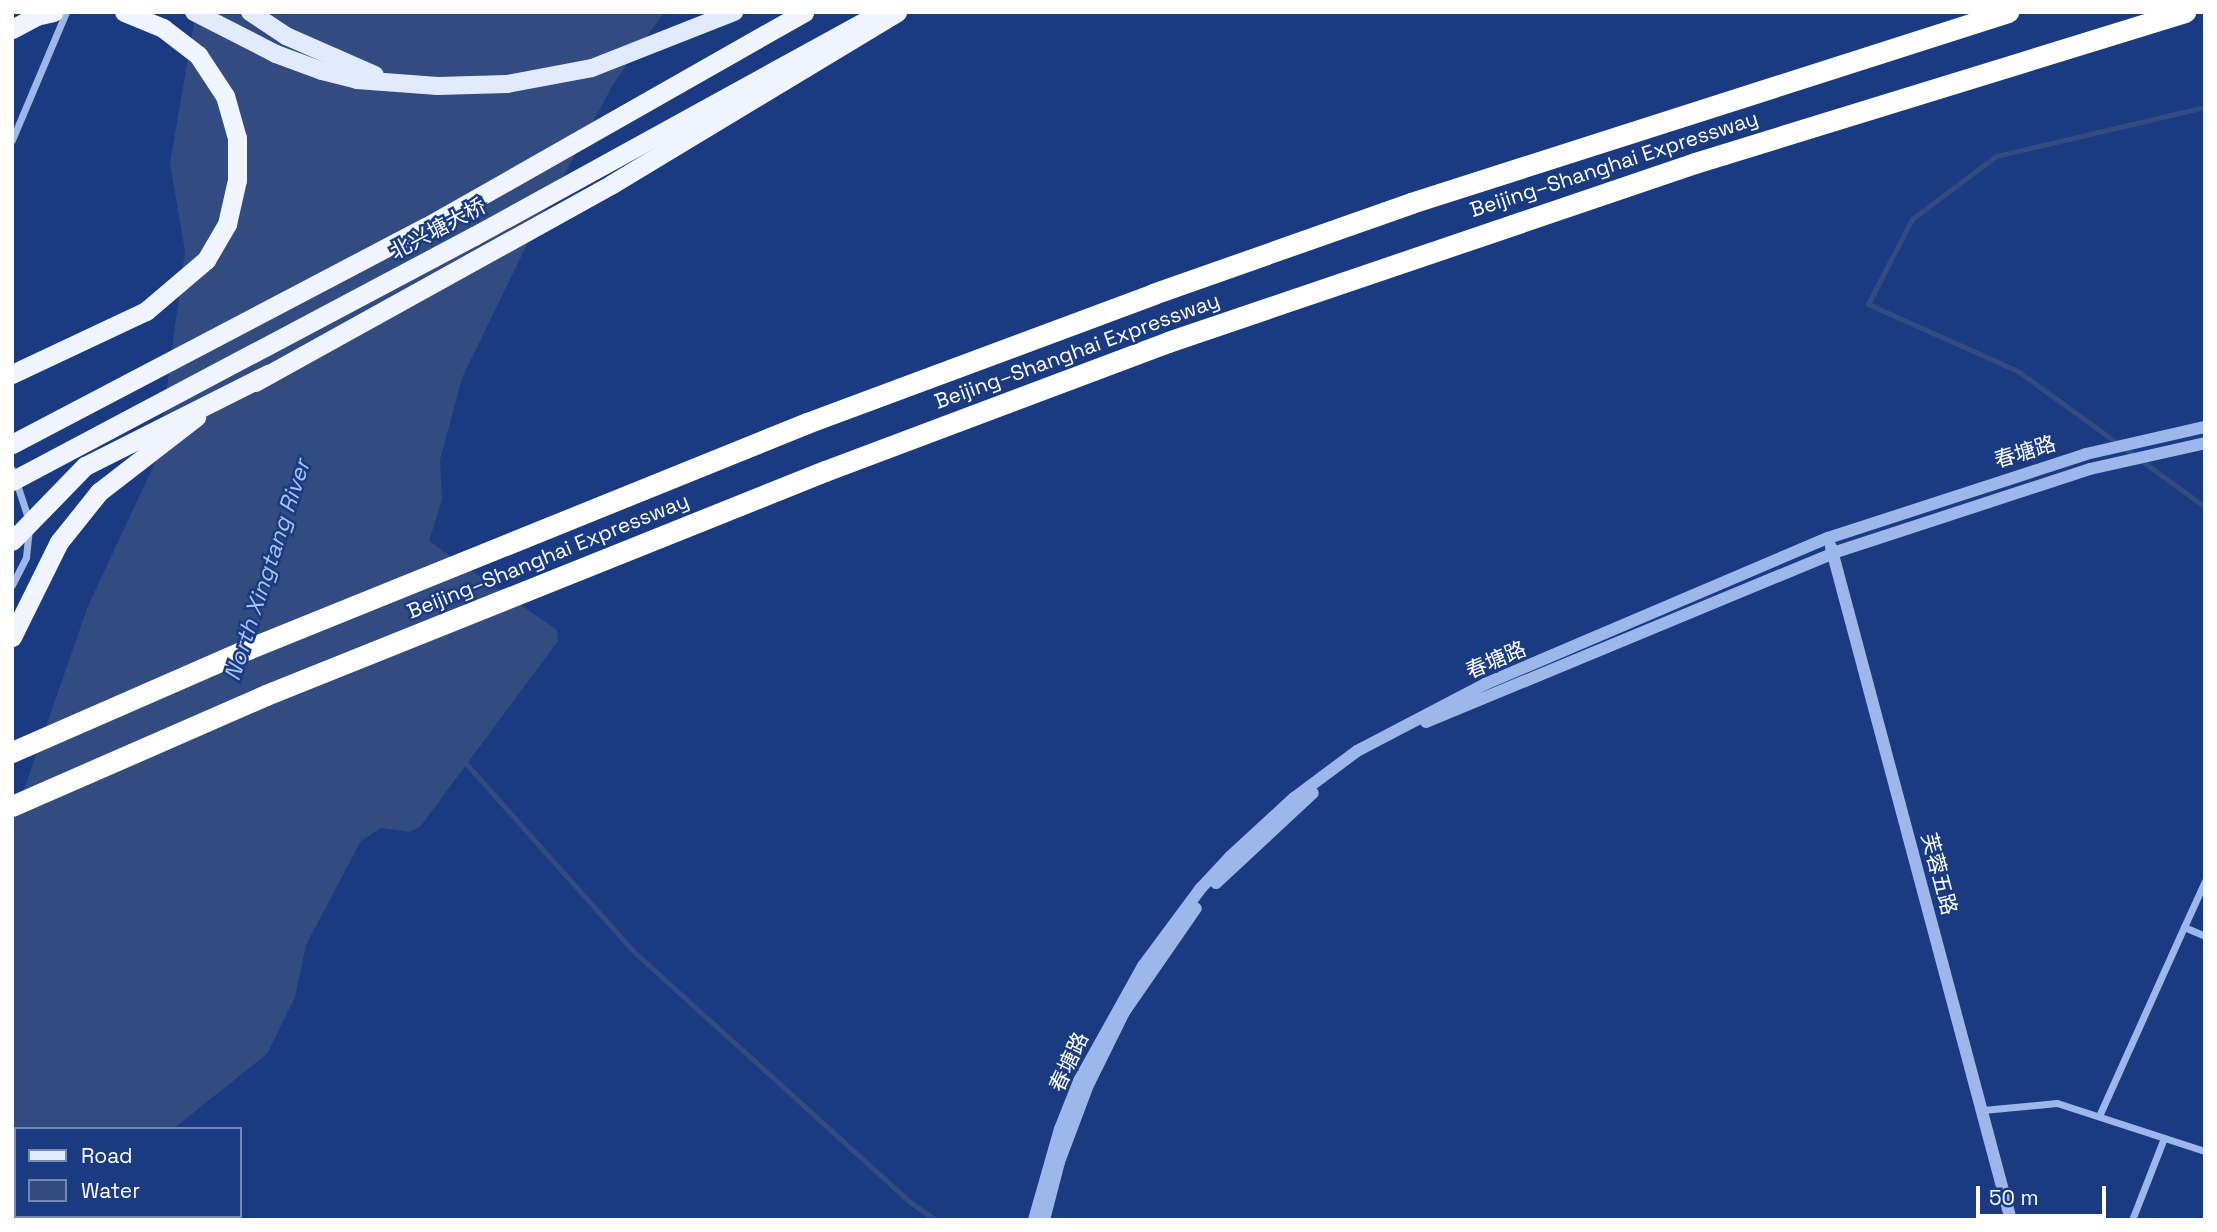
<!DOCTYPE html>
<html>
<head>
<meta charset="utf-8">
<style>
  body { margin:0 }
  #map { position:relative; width:2217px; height:1232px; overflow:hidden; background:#1a3b82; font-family:"Space Grotesk","Noto Sans SC",sans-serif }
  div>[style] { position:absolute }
  .water>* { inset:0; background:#324b80 }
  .stream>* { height:5px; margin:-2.5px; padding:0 2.5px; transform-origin:2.5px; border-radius:2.5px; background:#324b80 }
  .minor>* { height:7px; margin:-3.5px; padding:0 3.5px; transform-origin:3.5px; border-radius:3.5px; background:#9eb7eb }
  .tertiary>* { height:12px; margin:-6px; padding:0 6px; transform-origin:6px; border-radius:6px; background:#9eb7eb }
  .primary>* { height:18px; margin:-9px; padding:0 9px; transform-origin:9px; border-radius:9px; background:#e2eaff }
  .trunk>* { height:19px; margin:-9.5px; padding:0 9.5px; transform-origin:9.5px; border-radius:9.5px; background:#f0f4ff }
  .motorway>* { height:21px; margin:-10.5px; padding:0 10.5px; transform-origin:10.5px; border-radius:10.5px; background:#fff }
  .trunk-bridge>* { height:19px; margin:-9.5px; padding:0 9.5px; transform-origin:9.5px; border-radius:9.5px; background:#f0f4ff }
  span { translate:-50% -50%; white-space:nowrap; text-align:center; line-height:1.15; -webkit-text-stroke:5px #1a3b82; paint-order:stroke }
  .street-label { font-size:21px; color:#fff }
  .water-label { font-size:23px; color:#a9c2f2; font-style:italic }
  .frame { position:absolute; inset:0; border:14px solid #fff; pointer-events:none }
  .legend { position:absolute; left:14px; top:1127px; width:228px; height:91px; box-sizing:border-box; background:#1a3b82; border:2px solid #7689b4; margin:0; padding:9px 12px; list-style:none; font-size:21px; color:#fff }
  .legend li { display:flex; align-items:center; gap:14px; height:35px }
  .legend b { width:35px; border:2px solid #7689b4 }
  .scale { position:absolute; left:1976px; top:1186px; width:130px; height:32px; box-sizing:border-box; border:4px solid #fff; border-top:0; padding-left:9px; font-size:21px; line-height:24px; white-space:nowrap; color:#fff; -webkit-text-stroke:5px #1a3b82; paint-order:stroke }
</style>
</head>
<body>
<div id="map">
  <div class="water">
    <div style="clip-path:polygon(196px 12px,664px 12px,614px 83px,533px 232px,462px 378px,440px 460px,442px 500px,429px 541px,557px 630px,558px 641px,420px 827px,410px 832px,381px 828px,361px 841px,306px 945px,295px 997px,267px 1054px,173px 1129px,16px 1129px,16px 1216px,132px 1216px,131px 1220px,12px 1220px,12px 824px,88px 606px,158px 456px,185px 251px,170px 163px)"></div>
  </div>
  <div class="stream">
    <div style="left:2205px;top:107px;width:215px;rotate:166.8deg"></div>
    <div style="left:1996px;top:156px;width:105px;rotate:143.1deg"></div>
    <div style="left:1912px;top:219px;width:96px;rotate:117.4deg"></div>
    <div style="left:1868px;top:304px;width:164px;rotate:24.1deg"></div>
    <div style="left:2018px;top:371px;width:231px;rotate:36deg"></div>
    <div style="left:463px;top:760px;width:254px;rotate:48.3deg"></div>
    <div style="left:632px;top:950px;width:375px;rotate:42.2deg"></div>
    <div style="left:910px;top:1202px;width:32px;rotate:35deg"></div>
  </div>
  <div class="minor">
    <div style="left:12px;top:140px;width:139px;rotate:-67.1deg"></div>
    <div style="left:12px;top:469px;width:52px;rotate:71.9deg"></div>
    <div style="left:12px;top:585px;width:31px;rotate:-63deg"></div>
    <div style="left:26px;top:557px;width:27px;rotate:-84deg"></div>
    <div style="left:2184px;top:927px;width:51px;rotate:-65.5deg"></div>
    <div style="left:1983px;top:1110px;width:74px;rotate:-5.4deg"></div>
    <div style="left:2057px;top:1103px;width:156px;rotate:18deg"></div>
    <div style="left:2099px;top:1116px;width:207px;rotate:-65.8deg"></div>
    <div style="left:2184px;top:927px;width:23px;rotate:23deg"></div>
    <div style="left:2132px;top:1220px;width:88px;rotate:-68.7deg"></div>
  </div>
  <div class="tertiary">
    <div style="left:1831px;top:547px;width:697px;rotate:75.03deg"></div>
    <div style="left:1426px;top:722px;width:441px;rotate:-22.5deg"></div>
    <div style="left:1833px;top:553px;width:270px;rotate:-18.1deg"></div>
    <div style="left:2090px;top:469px;width:118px;rotate:-12.7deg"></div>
    <div style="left:1216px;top:883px;width:132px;rotate:-42.9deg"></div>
    <div style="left:1034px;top:1220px;width:95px;rotate:-74.1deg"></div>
    <div style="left:1060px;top:1129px;width:52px;rotate:-68.4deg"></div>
    <div style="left:1079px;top:1081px;width:132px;rotate:-60.9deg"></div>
    <div style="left:1143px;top:966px;width:97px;rotate:-53.4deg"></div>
    <div style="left:1201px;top:888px;width:42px;rotate:-46.9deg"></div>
    <div style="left:1230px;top:857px;width:87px;rotate:-42.7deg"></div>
    <div style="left:1294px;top:798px;width:79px;rotate:-36.7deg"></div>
    <div style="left:1357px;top:751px;width:144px;rotate:-27.6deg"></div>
    <div style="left:1485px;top:684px;width:373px;rotate:-23.1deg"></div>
    <div style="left:1828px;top:538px;width:271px;rotate:-18deg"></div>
    <div style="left:2086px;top:454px;width:122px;rotate:-12.8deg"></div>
    <div style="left:1044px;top:1220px;width:60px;rotate:-75.5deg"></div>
    <div style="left:1059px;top:1162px;width:82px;rotate:-69.4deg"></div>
    <div style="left:1088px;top:1085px;width:81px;rotate:-63.7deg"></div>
    <div style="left:1124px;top:1012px;width:126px;rotate:-55.3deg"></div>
  </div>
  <div class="primary">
    <div style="left:194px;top:12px;width:92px;rotate:27.1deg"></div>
    <div style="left:276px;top:54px;width:49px;rotate:20.3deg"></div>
    <div style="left:322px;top:71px;width:36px;rotate:14deg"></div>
    <div style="left:357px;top:80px;width:81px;rotate:4.2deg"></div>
    <div style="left:438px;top:86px;width:69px;rotate:-1.7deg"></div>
    <div style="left:507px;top:84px;width:86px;rotate:-10.7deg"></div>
    <div style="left:592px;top:68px;width:153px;rotate:-21.5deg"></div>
    <div style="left:250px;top:12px;width:43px;rotate:33.7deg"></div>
    <div style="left:286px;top:36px;width:97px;rotate:23.7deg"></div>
  </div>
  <div class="trunk">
    <div style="left:12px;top:29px;width:27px;rotate:-28deg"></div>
    <div style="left:36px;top:16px;width:18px;rotate:-13deg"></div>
    <div style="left:12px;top:374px;width:148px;rotate:-25.2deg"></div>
    <div style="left:146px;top:311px;width:79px;rotate:-40.4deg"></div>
    <div style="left:206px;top:260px;width:42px;rotate:-59.7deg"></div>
    <div style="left:227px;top:224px;width:45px;rotate:-77.2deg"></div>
    <div style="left:237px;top:180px;width:42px;rotate:-90deg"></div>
    <div style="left:237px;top:138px;width:44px;rotate:-105.9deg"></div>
    <div style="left:225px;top:96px;width:49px;rotate:-123.4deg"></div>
    <div style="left:198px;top:55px;width:44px;rotate:-142.4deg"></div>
    <div style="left:163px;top:28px;width:42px;rotate:-157.7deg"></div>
    <div style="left:255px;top:382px;width:408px;rotate:-29deg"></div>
    <div style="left:612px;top:184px;width:333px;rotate:-31.1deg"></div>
    <div style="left:12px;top:444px;width:467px;rotate:-27.7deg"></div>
    <div style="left:426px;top:227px;width:435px;rotate:-29.6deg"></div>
    <div style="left:12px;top:637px;width:106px;rotate:-63.7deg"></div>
    <div style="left:59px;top:542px;width:64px;rotate:-51.3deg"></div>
    <div style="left:99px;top:492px;width:123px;rotate:-37.7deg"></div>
  </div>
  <div class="motorway">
    <div style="left:12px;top:752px;width:257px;rotate:-23.6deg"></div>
    <div style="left:248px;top:649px;width:603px;rotate:-22.01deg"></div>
    <div style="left:807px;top:423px;width:369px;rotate:-20.4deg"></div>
    <div style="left:1153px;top:294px;width:274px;rotate:-19.4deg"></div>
    <div style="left:1411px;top:203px;width:627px;rotate:-17.74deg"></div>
    <div style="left:12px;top:806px;width:277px;rotate:-23.6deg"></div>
    <div style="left:266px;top:695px;width:602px;rotate:-21.84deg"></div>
    <div style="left:825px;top:471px;width:366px;rotate:-20.6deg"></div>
    <div style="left:1168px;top:342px;width:557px;rotate:-18.76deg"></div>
    <div style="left:1695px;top:163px;width:513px;rotate:-17.13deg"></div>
  </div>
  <div class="trunk-bridge">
    <div style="left:12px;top:481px;width:523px;rotate:-27.94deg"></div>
    <div style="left:474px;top:236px;width:465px;rotate:-28.8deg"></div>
    <div style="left:12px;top:541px;width:105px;rotate:-45.8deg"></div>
    <div style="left:85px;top:466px;width:205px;rotate:-26.7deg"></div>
  </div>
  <div class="street-label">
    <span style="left:1614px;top:164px;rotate:-18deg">Beijing–Shanghai Expressway</span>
    <span style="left:438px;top:229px;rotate:-28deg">北兴塘大桥</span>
    <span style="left:1077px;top:351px;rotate:-20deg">Beijing–Shanghai Expressway</span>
    <span style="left:2025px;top:452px;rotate:-17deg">春塘路</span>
    <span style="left:548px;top:556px;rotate:-22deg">Beijing–Shanghai Expressway</span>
    <span style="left:1496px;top:660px;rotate:-23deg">春塘路</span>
    <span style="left:1939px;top:874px;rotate:75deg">芙蓉五路</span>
    <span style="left:1069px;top:1062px;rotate:-65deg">春塘路</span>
  </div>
  <div class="water-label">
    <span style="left:267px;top:570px;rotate:-72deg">North Xingtang River</span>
  </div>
  <div class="frame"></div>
  <ul class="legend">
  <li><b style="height:9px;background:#e2eaff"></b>Road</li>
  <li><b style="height:19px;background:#324b80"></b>Water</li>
  </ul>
  <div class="scale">50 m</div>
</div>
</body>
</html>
